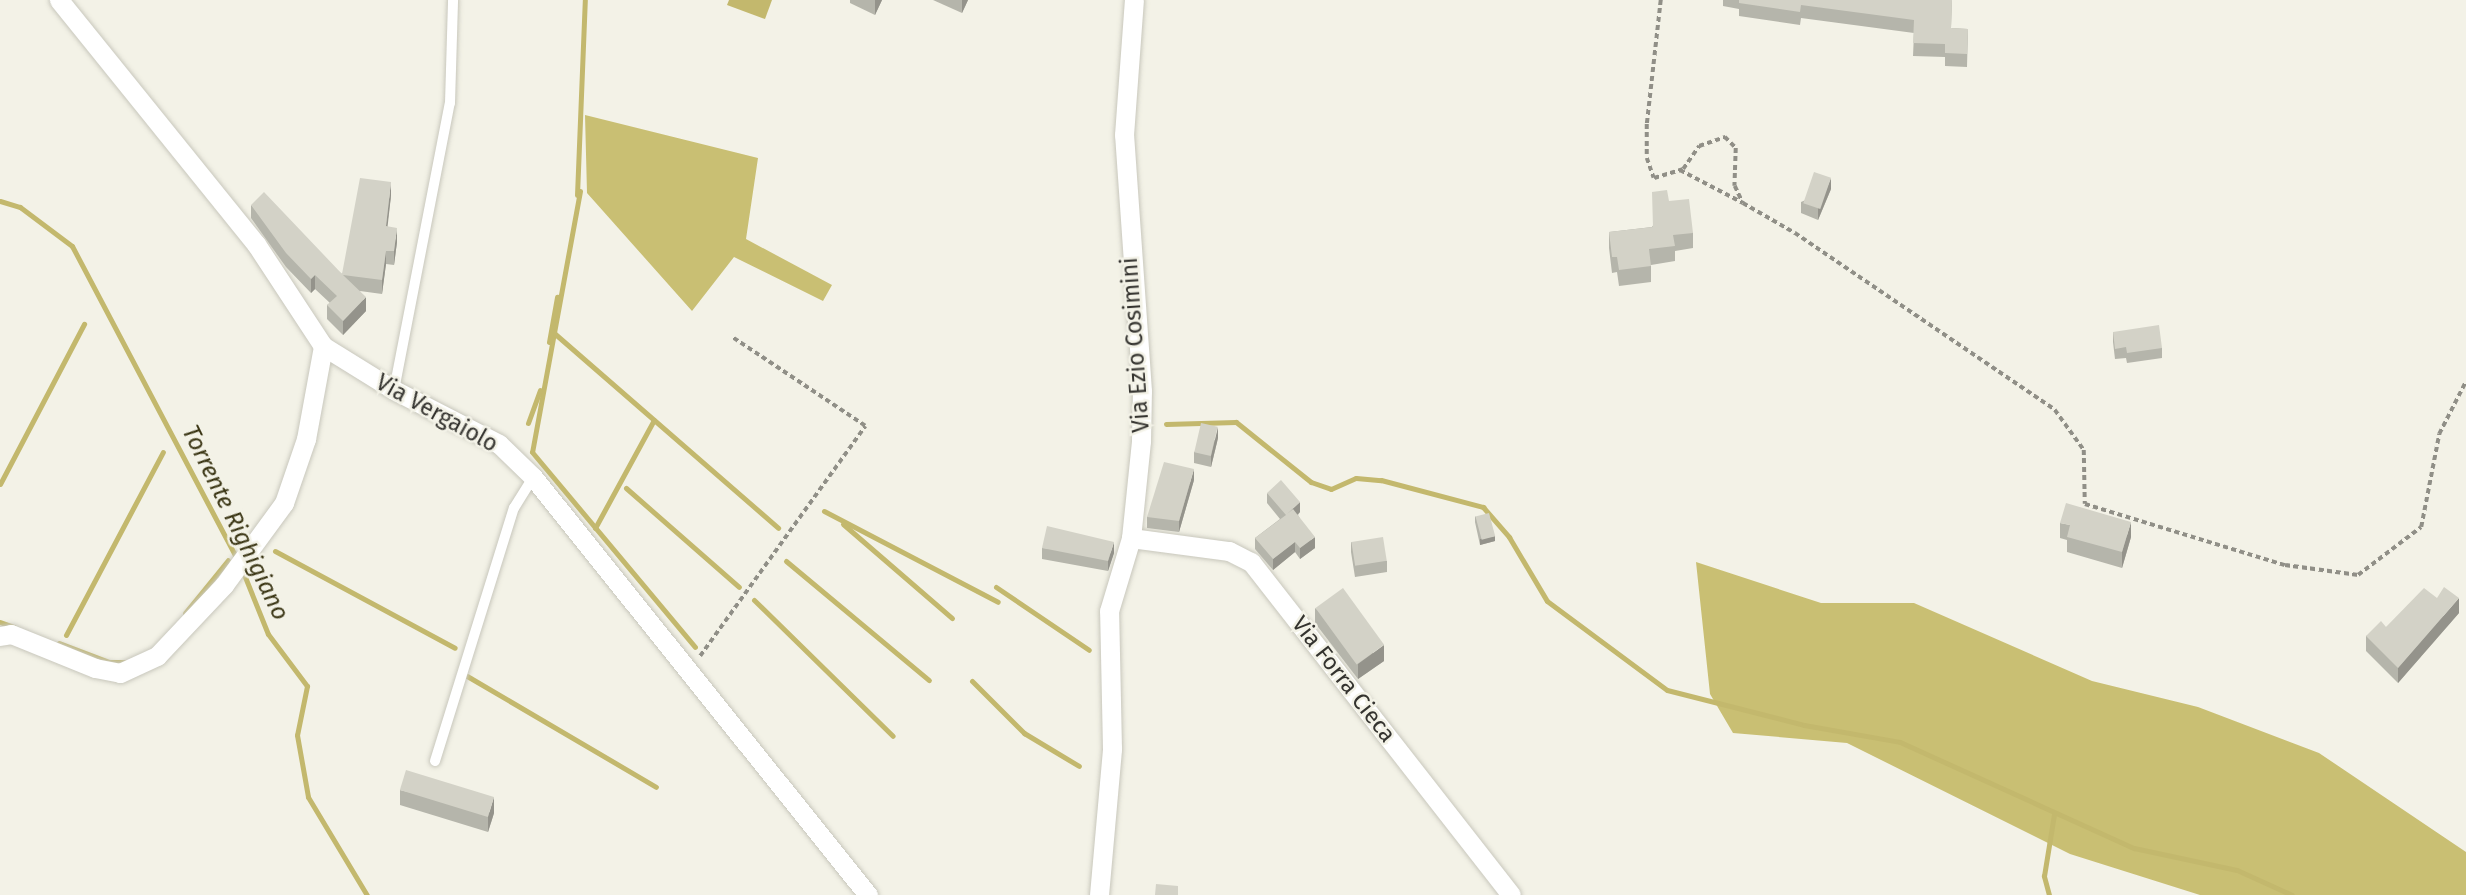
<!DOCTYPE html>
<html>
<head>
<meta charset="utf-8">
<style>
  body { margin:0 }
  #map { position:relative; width:2466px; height:895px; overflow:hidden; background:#f3f2e7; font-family:"Fira Sans",sans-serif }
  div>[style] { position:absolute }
  .forest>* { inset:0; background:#c9bf73 }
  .water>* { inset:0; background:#c3b86d }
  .stream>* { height:5px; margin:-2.5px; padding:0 2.5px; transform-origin:2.5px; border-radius:2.5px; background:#c3b86d }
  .path>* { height:3.5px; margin-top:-1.75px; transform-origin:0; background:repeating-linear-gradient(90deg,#908f87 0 5px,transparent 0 8.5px) }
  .roads { filter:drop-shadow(0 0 2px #c8c7bc) drop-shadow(0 0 2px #c8c7bc) }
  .lane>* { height:10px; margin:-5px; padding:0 5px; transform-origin:5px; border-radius:5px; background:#fff }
  .street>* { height:19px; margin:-9.5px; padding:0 9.5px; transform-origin:9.5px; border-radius:9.5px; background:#fff }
  .wall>* { inset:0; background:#b5b5ab }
  .shaded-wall>* { inset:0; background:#94938b }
  .building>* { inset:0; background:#d3d2c7; transform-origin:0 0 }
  span { translate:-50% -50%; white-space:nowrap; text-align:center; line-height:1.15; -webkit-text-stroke:5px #f3f2e7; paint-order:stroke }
  .street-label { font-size:23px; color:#34332f }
  .water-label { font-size:24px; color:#3b3615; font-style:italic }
</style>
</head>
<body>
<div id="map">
  <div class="forest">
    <div style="clip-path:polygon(585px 115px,758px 158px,746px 239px,832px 285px,823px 301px,734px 257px,692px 311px,587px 193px)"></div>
    <div style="clip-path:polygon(1696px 562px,1821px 603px,1914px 603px,2092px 681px,2198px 707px,2319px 753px,2466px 852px,2466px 895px,2200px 895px,2070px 854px,1847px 743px,1733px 733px,1710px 694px)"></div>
  </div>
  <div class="water">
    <div style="clip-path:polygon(729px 0,772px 0,765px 19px,727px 5px)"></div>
  </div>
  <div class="stream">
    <div style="left:580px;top:191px;width:265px;rotate:100.4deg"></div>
    <div style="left:532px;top:452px;width:254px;rotate:50.1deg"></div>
    <div style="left:577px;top:195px;width:195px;rotate:-87.7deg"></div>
    <div style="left:0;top:201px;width:21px;rotate:17deg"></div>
    <div style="left:20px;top:207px;width:65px;rotate:36.9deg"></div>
    <div style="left:72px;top:246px;width:354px;rotate:62.2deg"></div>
    <div style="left:554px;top:333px;width:297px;rotate:41deg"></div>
    <div style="left:549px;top:342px;width:46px;rotate:-79.9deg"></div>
    <div style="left:528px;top:423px;width:35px;rotate:-70deg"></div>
    <div style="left:1166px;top:424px;width:70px;rotate:-1.6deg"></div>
    <div style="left:1236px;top:422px;width:96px;rotate:38.7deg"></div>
    <div style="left:1311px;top:482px;width:21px;rotate:19deg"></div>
    <div style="left:1331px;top:489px;width:27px;rotate:-24deg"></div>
    <div style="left:1356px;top:478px;width:25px;rotate:5deg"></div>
    <div style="left:1381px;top:480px;width:106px;rotate:14.8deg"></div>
    <div style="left:1483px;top:507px;width:40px;rotate:49deg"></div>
    <div style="left:1509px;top:537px;width:74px;rotate:59.3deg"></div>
    <div style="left:1547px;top:601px;width:149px;rotate:36.6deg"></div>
    <div style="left:1667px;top:690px;width:141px;rotate:14.3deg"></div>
    <div style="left:1804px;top:725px;width:97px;rotate:10deg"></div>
    <div style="left:1900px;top:742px;width:257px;rotate:24.4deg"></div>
    <div style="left:2134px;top:848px;width:105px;rotate:12.1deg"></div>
    <div style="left:2237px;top:870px;width:60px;rotate:24.4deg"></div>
    <div style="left:0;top:484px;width:181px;rotate:-62.3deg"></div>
    <div style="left:626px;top:488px;width:150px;rotate:41.2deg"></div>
    <div style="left:824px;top:511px;width:196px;rotate:27.6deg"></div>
    <div style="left:843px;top:524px;width:144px;rotate:40.8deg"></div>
    <div style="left:595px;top:528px;width:123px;rotate:-61.4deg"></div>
    <div style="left:275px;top:551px;width:204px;rotate:28.3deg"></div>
    <div style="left:786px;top:561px;width:186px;rotate:39.8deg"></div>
    <div style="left:241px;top:567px;width:72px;rotate:68.1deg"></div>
    <div style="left:268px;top:634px;width:65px;rotate:53.1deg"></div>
    <div style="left:307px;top:686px;width:50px;rotate:101.5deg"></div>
    <div style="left:297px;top:735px;width:63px;rotate:79.9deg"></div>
    <div style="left:308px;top:797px;width:114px;rotate:59deg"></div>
    <div style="left:996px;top:587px;width:112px;rotate:34.1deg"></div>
    <div style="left:754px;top:600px;width:194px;rotate:44.4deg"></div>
    <div style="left:185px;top:613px;width:68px;rotate:-50.9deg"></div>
    <div style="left:0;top:622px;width:15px;rotate:20deg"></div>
    <div style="left:66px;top:635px;width:207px;rotate:-62.1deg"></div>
    <div style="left:59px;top:643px;width:53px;rotate:20.8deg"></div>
    <div style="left:109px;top:662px;width:17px"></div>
    <div style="left:467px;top:676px;width:219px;rotate:30.4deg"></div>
    <div style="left:972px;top:681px;width:74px;rotate:45deg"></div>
    <div style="left:1024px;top:733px;width:64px;rotate:31deg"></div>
    <div style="left:2049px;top:895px;width:20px;rotate:-105deg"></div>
    <div style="left:2044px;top:876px;width:63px;rotate:-80.8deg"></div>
  </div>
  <div class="path">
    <div style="left:1661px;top:0;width:125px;rotate:96.4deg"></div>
    <div style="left:1647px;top:124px;width:34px;rotate:90deg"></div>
    <div style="left:1647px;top:158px;width:21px;rotate:71deg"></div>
    <div style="left:1654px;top:178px;width:30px;rotate:-17deg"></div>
    <div style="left:1683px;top:169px;width:28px;rotate:-55deg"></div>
    <div style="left:1699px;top:146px;width:28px;rotate:-19deg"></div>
    <div style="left:1725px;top:137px;width:16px;rotate:45deg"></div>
    <div style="left:1736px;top:148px;width:38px;rotate:92deg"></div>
    <div style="left:1735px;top:186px;width:19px;rotate:65deg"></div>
    <div style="left:1743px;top:203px;width:60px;rotate:30deg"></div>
    <div style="left:1795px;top:233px;width:315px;rotate:34.2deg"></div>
    <div style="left:2055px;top:410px;width:49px;rotate:54.1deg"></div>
    <div style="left:2084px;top:450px;width:54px;rotate:88.9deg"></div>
    <div style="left:2085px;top:504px;width:209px;rotate:17deg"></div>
    <div style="left:2285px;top:565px;width:74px;rotate:7.8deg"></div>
    <div style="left:2358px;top:575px;width:79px;rotate:-37.3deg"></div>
    <div style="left:2421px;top:527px;width:95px;rotate:-79deg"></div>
    <div style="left:2439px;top:434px;width:59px;rotate:-63deg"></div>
    <div style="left:1680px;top:170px;width:71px;rotate:27.6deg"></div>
    <div style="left:700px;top:656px;width:283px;rotate:-54.3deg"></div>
    <div style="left:865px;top:426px;width:159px;rotate:-146.3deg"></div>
  </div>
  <div class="roads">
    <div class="lane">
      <div style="left:394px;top:390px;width:292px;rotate:-79deg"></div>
      <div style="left:450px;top:103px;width:103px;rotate:-88.3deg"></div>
      <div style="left:435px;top:761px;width:265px;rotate:-72.7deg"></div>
      <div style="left:514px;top:508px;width:36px;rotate:-58deg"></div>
    </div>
    <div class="street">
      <div style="left:59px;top:0;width:314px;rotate:51.1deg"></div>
      <div style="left:256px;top:244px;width:122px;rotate:56.7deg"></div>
      <div style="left:323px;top:346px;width:84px;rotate:31.8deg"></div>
      <div style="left:394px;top:390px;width:118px;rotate:27.2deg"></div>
      <div style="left:499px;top:444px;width:47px;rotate:44.1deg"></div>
      <div style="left:533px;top:477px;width:536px;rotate:51.29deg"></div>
      <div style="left:1131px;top:538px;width:99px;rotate:7.6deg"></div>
      <div style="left:1229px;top:551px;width:25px;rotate:27deg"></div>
      <div style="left:1251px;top:562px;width:422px;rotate:52deg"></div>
      <div style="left:0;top:636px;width:11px;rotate:-10deg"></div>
      <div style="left:11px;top:634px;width:91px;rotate:22deg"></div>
      <div style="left:95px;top:668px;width:25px;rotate:11deg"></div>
      <div style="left:120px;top:673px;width:41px;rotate:-24.7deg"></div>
      <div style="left:157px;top:656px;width:98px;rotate:-46.7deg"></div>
      <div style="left:224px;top:585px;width:102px;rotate:-53.8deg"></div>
      <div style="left:284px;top:503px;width:68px;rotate:-71deg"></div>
      <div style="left:306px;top:439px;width:95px;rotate:-79.6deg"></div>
      <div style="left:1099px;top:895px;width:147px;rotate:-84.9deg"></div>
      <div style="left:1112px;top:749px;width:138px;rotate:-91.2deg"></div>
      <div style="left:1109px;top:611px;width:76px;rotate:-73.2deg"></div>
      <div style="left:1131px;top:538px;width:98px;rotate:-84.1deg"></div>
      <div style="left:1141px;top:441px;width:50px;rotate:-88.9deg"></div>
      <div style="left:1142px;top:391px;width:257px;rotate:-94deg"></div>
      <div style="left:1124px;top:135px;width:135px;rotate:-85.8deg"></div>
    </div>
  </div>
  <div class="wall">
    <div style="clip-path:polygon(850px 0,882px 0,875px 15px,850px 3px)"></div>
    <div style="clip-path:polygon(933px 0,968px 0,962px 13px)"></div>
    <div style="clip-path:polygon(1723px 0,1952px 0,1951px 28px,1968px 29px,1967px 67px,1945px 66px,1945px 57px,1913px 56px,1914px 33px,1801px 18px,1800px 25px,1739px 16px,1739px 9px,1723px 6px)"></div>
    <div style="clip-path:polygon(1831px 189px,1818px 220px,1801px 213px,1801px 202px)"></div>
    <div style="clip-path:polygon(391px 196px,387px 226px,397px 242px,394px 265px,386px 264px,382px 294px,360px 291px,366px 311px,343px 335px,327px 319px,327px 305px,330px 303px,315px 289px,311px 293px,286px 267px,251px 218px,251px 205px,342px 274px)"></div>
    <div style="clip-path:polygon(1669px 201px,1693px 233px,1693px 248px,1675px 251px,1675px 261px,1651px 265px,1651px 282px,1619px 286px,1617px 272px,1612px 273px,1609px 248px,1609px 232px,1652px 227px)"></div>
    <div style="clip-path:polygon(2113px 332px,2162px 348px,2162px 358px,2127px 363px,2126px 358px,2115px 359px,2113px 342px)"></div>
    <div style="clip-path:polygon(1218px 438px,1211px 467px,1194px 463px,1194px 452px)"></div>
    <div style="clip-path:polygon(1194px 480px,1179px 532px,1147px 528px,1147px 517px)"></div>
    <div style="clip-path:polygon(1267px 493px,1300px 512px,1298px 515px,1315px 548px,1300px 559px,1295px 552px,1273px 570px,1255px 549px,1255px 538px,1280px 519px,1267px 503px)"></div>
    <div style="clip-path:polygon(1475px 516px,1495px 541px,1480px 545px,1475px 522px)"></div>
    <div style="clip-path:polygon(2060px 523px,2131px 537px,2122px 568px,2067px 552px,2067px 540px,2060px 538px)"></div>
    <div style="clip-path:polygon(1351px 542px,1387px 561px,1387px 572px,1355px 577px,1351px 552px)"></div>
    <div style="clip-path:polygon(1042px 548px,1114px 553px,1108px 571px,1042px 559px)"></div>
    <div style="clip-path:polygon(1315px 608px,1384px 661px,1358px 679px,1315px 623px)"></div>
    <div style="clip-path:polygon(2459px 613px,2398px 683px,2366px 651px,2366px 636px,2386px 627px)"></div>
    <div style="clip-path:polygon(400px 790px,494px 813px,488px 832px,400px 805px)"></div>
  </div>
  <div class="shaded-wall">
    <div style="clip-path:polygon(875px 0,882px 0,875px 15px)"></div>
    <div style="clip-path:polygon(962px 0,968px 0,962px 13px)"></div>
    <div style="clip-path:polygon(1831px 178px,1831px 189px,1818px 220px,1818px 209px)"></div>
    <div style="clip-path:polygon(391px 182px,391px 196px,386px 240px,386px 226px)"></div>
    <div style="clip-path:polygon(397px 228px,397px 242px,394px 265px,394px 251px)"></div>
    <div style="clip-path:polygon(386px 251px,386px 264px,382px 294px,382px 280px)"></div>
    <div style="clip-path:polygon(315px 275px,315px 289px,311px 293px,311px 279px)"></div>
    <div style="clip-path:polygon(366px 297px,366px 311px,343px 335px,343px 321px)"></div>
    <div style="clip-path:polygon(1218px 427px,1218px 438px,1211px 467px,1211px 456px)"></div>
    <div style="clip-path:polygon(1194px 469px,1194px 480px,1179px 532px,1179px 521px)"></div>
    <div style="clip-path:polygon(1300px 502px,1300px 512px,1287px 524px,1287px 514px)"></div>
    <div style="clip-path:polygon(2131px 522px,2131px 537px,2122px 568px,2122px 552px)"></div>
    <div style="clip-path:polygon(1495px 536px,1495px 541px,1480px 545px,1480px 539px)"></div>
    <div style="clip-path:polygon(1315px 537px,1315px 548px,1300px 559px,1300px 548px)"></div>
    <div style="clip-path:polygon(1114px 542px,1114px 553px,1108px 571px,1108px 561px)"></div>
    <div style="clip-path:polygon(1295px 542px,1295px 552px,1273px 570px,1273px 559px)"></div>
    <div style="clip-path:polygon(2459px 598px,2459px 613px,2398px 683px,2398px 668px)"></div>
    <div style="clip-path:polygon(1384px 645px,1384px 661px,1358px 679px,1358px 664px)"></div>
    <div style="clip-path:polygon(494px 797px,494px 813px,488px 832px,488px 817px)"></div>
  </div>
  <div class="building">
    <div style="clip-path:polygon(1739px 0,1952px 0,1951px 28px,1968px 29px,1967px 54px,1945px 53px,1945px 44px,1913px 43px,1914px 20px,1801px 5px,1800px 12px,1739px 3px)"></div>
    <div style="left:1814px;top:172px;width:18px;height:33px;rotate:19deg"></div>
    <div style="clip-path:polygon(360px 178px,391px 182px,386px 226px,397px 228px,394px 251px,386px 251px,382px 280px,343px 275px,366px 297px,343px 321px,327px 305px,337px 296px,315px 275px,311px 279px,286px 253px,251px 205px,264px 192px,342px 274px)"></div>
    <div style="clip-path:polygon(1667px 190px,1669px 201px,1689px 199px,1693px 233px,1673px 235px,1675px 246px,1649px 249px,1651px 266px,1619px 270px,1617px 257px,1612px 257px,1609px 232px,1653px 227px,1652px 192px)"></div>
    <div style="clip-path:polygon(2159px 325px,2162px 348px,2127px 353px,2126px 347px,2115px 349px,2113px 332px)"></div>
    <div style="left:1201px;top:423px;width:17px;height:30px;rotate:13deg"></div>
    <div style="clip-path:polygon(1164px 462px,1194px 469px,1179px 521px,1147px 517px)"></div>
    <div style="clip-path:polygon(1281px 480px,1300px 502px,1287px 514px,1293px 509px,1315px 537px,1300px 548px,1295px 542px,1273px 559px,1255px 538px,1286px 515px,1267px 493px)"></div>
    <div style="clip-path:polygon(2066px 503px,2131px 522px,2122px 552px,2067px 537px,2070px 525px,2060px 523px)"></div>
    <div style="left:1489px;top:513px;width:24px;height:14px;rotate:75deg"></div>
    <div style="clip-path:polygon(1047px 526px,1114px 542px,1108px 561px,1042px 548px)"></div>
    <div style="left:1383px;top:537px;width:24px;height:32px;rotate:81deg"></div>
    <div style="clip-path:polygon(2444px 587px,2459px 598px,2398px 668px,2366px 636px,2381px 621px,2386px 627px,2424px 588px,2437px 598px)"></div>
    <div style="left:1343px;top:588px;width:70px;height:34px;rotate:54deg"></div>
    <div style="left:406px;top:770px;width:92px;height:21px;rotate:17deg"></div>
    <div style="clip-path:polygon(1156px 884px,1178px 886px,1178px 895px,1155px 895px)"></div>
  </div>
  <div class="street-label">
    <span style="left:1135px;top:345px;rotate:-94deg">Via Ezio Cosimini</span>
    <span style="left:437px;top:413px;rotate:29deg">Via Vergaiolo</span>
    <span style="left:1344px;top:679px;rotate:52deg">Via Forra Cieca</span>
  </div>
  <div class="water-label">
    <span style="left:235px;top:523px;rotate:64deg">Torrente Righigiano</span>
  </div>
</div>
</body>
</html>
